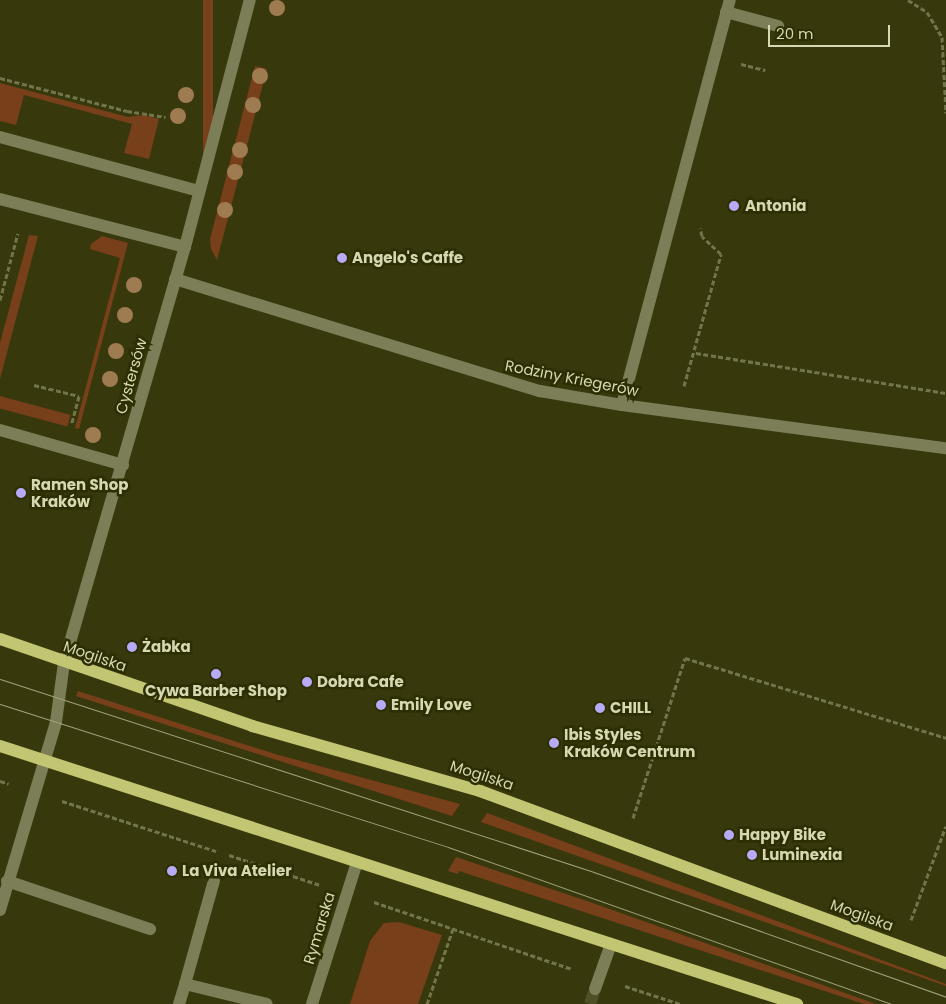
<!DOCTYPE html>
<html>
<head>
<meta charset="utf-8">
<style>
  body { margin:0 }
  #map { position:relative; width:946px; height:1004px; overflow:hidden; background:#37380c; font-family:Poppins,sans-serif }
  div>[style] { position:absolute }
  .green>* { inset:0; background:#783f1b; transform-origin:0 0 }
  .minor-tunnel>* { height:12px; margin-top:-6px; transform-origin:0; background:repeating-linear-gradient(90deg,#4f5025 0 12px,transparent 0 18px) }
  .path>* { height:3px; margin-top:-1.5px; transform-origin:0; background:repeating-linear-gradient(90deg,#727449 0 5px,transparent 0 7.5px) }
  .minor>* { height:12px; margin:-6px; padding:0 6px; transform-origin:6px; border-radius:6px; background:#7c7e57 }
  .major>* { height:12px; margin:-6px; padding:0 6px; transform-origin:6px; border-radius:6px; background:#c2c672 }
  .tram>* { height:1px; margin:-0.5px; padding:0 0.5px; transform-origin:0.5px; border-radius:0.5px; background:#a1a37a }
  .trees>* { width:16px; height:16px; margin:-8px; border-radius:50%; background:#9f7b52 }
  .dots>* { width:14px; height:14px; translate:-50% -50%; box-sizing:border-box; border:2px solid #2d2e01; border-radius:50% }
  span { translate:-50% -50%; white-space:nowrap; text-align:center; line-height:1.15; -webkit-text-stroke:5px #2d2e01; paint-order:stroke }
  .poi-label { font-size:15px; color:#d5d8b0; font-weight:700 }
  .left { translate:0 -50%; text-align:left }
  .street-label { font-size:15px; color:#d5d8b0 }
  .scale { position:absolute; left:768px; top:25px; width:122px; height:22px; box-sizing:border-box; border:2px solid #d5d8b0; border-top:0; padding-left:6px; font-size:15px; line-height:18px; white-space:nowrap; color:#d5d8b0; -webkit-text-stroke:4px #2d2e01; paint-order:stroke }
</style>
</head>
<body>
<div id="map">
  <div class="green">
    <div style="left:203px;top:0;width:10px;height:161px"></div>
    <div style="clip-path:polygon(255px 66px,267px 69px,217px 260px,211px 249px,210px 239px)"></div>
    <div style="clip-path:polygon(0 83px,128px 117px,143px 115px,159px 119px,149px 159px,124px 153px,132px 124px,24px 95px,16px 125px,0 121px)"></div>
    <div style="clip-path:polygon(29px 235px,38px 236px,0 379px,0 343px)"></div>
    <div style="clip-path:polygon(102px 236px,128px 243px,79px 429px,75px 428px,120px 258px,90px 249px,91px 244px)"></div>
    <div style="left:0;top:396px;width:73px;height:12px;rotate:15deg"></div>
    <div style="clip-path:polygon(78px 691px,275px 754px,460px 804px,452px 816px,76px 696px)"></div>
    <div style="clip-path:polygon(487px 813px,946px 984px,946px 986px,481px 822px)"></div>
    <div style="clip-path:polygon(456px 857px,590px 902px,876px 1004px,864px 1004px,459px 871px,458px 874px,448px 871px)"></div>
    <div style="clip-path:polygon(399px 922px,442px 935px,418px 1004px,350px 1004px,370px 941px,384px 923px)"></div>
  </div>
  <div class="minor-tunnel">
    <div style="left:590px;top:1004px;width:16px;rotate:-72deg"></div>
  </div>
  <div class="path">
    <div style="left:908px;top:0;width:22px;rotate:32deg"></div>
    <div style="left:927px;top:12px;width:29px;rotate:59deg"></div>
    <div style="left:942px;top:37px;width:76px;rotate:87deg"></div>
    <div style="left:741px;top:64px;width:25px;rotate:14deg"></div>
    <div style="left:0;top:78px;width:131px;rotate:14.6deg"></div>
    <div style="left:127px;top:111px;width:39px;rotate:9deg"></div>
    <div style="left:0;top:300px;width:69px;rotate:-75deg"></div>
    <div style="left:696px;top:353px;width:253px;rotate:9.1deg"></div>
    <div style="left:34px;top:385px;width:46px;rotate:13.7deg"></div>
    <div style="left:79px;top:396px;width:28px;rotate:105deg"></div>
    <div style="left:684px;top:386px;width:137px;rotate:-74.3deg"></div>
    <div style="left:721px;top:254px;width:26px;rotate:-137deg"></div>
    <div style="left:702px;top:236px;width:8px;rotate:-104deg"></div>
    <div style="left:0;top:781px;width:9px;rotate:18deg"></div>
    <div style="left:62px;top:801px;width:162px;rotate:18deg"></div>
    <div style="left:633px;top:818px;width:168px;rotate:-72deg"></div>
    <div style="left:685px;top:658px;width:273px;rotate:17deg"></div>
    <div style="left:229px;top:855px;width:96px;rotate:18.2deg"></div>
    <div style="left:374px;top:902px;width:209px;rotate:18.7deg"></div>
    <div style="left:911px;top:920px;width:100px;rotate:-69.6deg"></div>
    <div style="left:625px;top:986px;width:58px;rotate:18.1deg"></div>
    <div style="left:427px;top:1004px;width:79px;rotate:-70.9deg"></div>
  </div>
  <div class="minor">
    <div style="left:726px;top:12px;width:54px;rotate:15.1deg"></div>
    <div style="left:0;top:137px;width:206px;rotate:15.2deg"></div>
    <div style="left:0;top:199px;width:191px;rotate:14.5deg"></div>
    <div style="left:175px;top:279px;width:382px;rotate:17.1deg"></div>
    <div style="left:540px;top:391px;width:83px;rotate:9.7deg"></div>
    <div style="left:622px;top:405px;width:327px;rotate:7.6deg"></div>
    <div style="left:622px;top:405px;width:419px;rotate:-75.1deg"></div>
    <div style="left:0;top:430px;width:128px;rotate:15.9deg"></div>
    <div style="left:7px;top:881px;width:151px;rotate:18.6deg"></div>
    <div style="left:0;top:910px;width:196px;rotate:-73.4deg"></div>
    <div style="left:56px;top:722px;width:60px;rotate:-82.3deg"></div>
    <div style="left:64px;top:663px;width:433px;rotate:-73.8deg"></div>
    <div style="left:185px;top:247px;width:255px;rotate:-75.3deg"></div>
    <div style="left:185px;top:984px;width:107px;rotate:-74.3deg"></div>
    <div style="left:595px;top:989px;width:48px;rotate:-70.4deg"></div>
    <div style="left:179px;top:1004px;width:21px;rotate:-73deg"></div>
    <div style="left:185px;top:984px;width:84px;rotate:13.7deg"></div>
    <div style="left:312px;top:1004px;width:149px;rotate:-72.4deg"></div>
  </div>
  <div class="major">
    <div style="left:0;top:639px;width:267px;rotate:19deg"></div>
    <div style="left:252px;top:726px;width:237px;rotate:15.9deg"></div>
    <div style="left:480px;top:791px;width:497px;rotate:20.3deg"></div>
    <div style="left:0;top:746px;width:838px;rotate:17.94deg"></div>
  </div>
  <div class="tram">
    <div style="left:0;top:679px;width:618px;rotate:18deg"></div>
    <div style="left:588px;top:870px;width:380px;rotate:19.5deg"></div>
    <div style="left:0;top:704px;width:470px;rotate:17.7deg"></div>
    <div style="left:448px;top:847px;width:471px;rotate:19.5deg"></div>
  </div>
  <div class="trees">
    <div style="left:277px;top:8px"></div>
    <div style="left:260px;top:76px"></div>
    <div style="left:186px;top:95px"></div>
    <div style="left:253px;top:105px"></div>
    <div style="left:178px;top:116px"></div>
    <div style="left:240px;top:150px"></div>
    <div style="left:235px;top:172px"></div>
    <div style="left:225px;top:210px"></div>
    <div style="left:134px;top:285px"></div>
    <div style="left:125px;top:315px"></div>
    <div style="left:116px;top:351px"></div>
    <div style="left:110px;top:379px"></div>
    <div style="left:93px;top:435px"></div>
  </div>
  <div class="dots">
    <div style="left:734px;top:206px;background:#b7abf8"></div>
    <div style="left:342px;top:258px;background:#b7abf8"></div>
    <div style="left:21px;top:493px;background:#b7abf8"></div>
    <div style="left:132px;top:647px;background:#b7abf8"></div>
    <div style="left:216px;top:674px;background:#b7abf8"></div>
    <div style="left:307px;top:682px;background:#b7abf8"></div>
    <div style="left:381px;top:705px;background:#b7abf8"></div>
    <div style="left:600px;top:708px;background:#b7abf8"></div>
    <div style="left:554px;top:743px;background:#b7abf8"></div>
    <div style="left:729px;top:835px;background:#b7abf8"></div>
    <div style="left:752px;top:855px;background:#b7abf8"></div>
    <div style="left:172px;top:871px;background:#b7abf8"></div>
  </div>
  <div class="poi-label">
    <span class="left" style="left:745px;top:206px">Antonia</span>
    <span class="left" style="left:352px;top:258px">Angelo's Caffe</span>
    <span class="left" style="left:31px;top:493px">Ramen Shop<br>Kraków</span>
    <span class="left" style="left:142px;top:647px">Żabka</span>
    <span class="left" style="left:317px;top:682px">Dobra Cafe</span>
    <span style="left:216px;top:691px">Cywa Barber Shop</span>
    <span class="left" style="left:391px;top:705px">Emily Love</span>
    <span class="left" style="left:610px;top:708px">CHILL</span>
    <span class="left" style="left:564px;top:743px">Ibis Styles<br>Kraków Centrum</span>
    <span class="left" style="left:739px;top:835px">Happy Bike</span>
    <span class="left" style="left:762px;top:855px">Luminexia</span>
    <span class="left" style="left:182px;top:871px">La Viva Atelier</span>
  </div>
  <div class="street-label">
    <span style="left:131px;top:376px;rotate:-74deg">Cystersów</span>
    <span style="left:572px;top:378px;rotate:11deg">Rodziny Kriegerów</span>
    <span style="left:95px;top:656px;rotate:19deg">Mogilska</span>
    <span style="left:482px;top:775px;rotate:18deg">Mogilska</span>
    <span style="left:862px;top:915px;rotate:20deg">Mogilska</span>
    <span style="left:319px;top:928px;rotate:-73deg">Rymarska</span>
  </div>
  <div class="scale">20 m</div>
</div>
</body>
</html>
